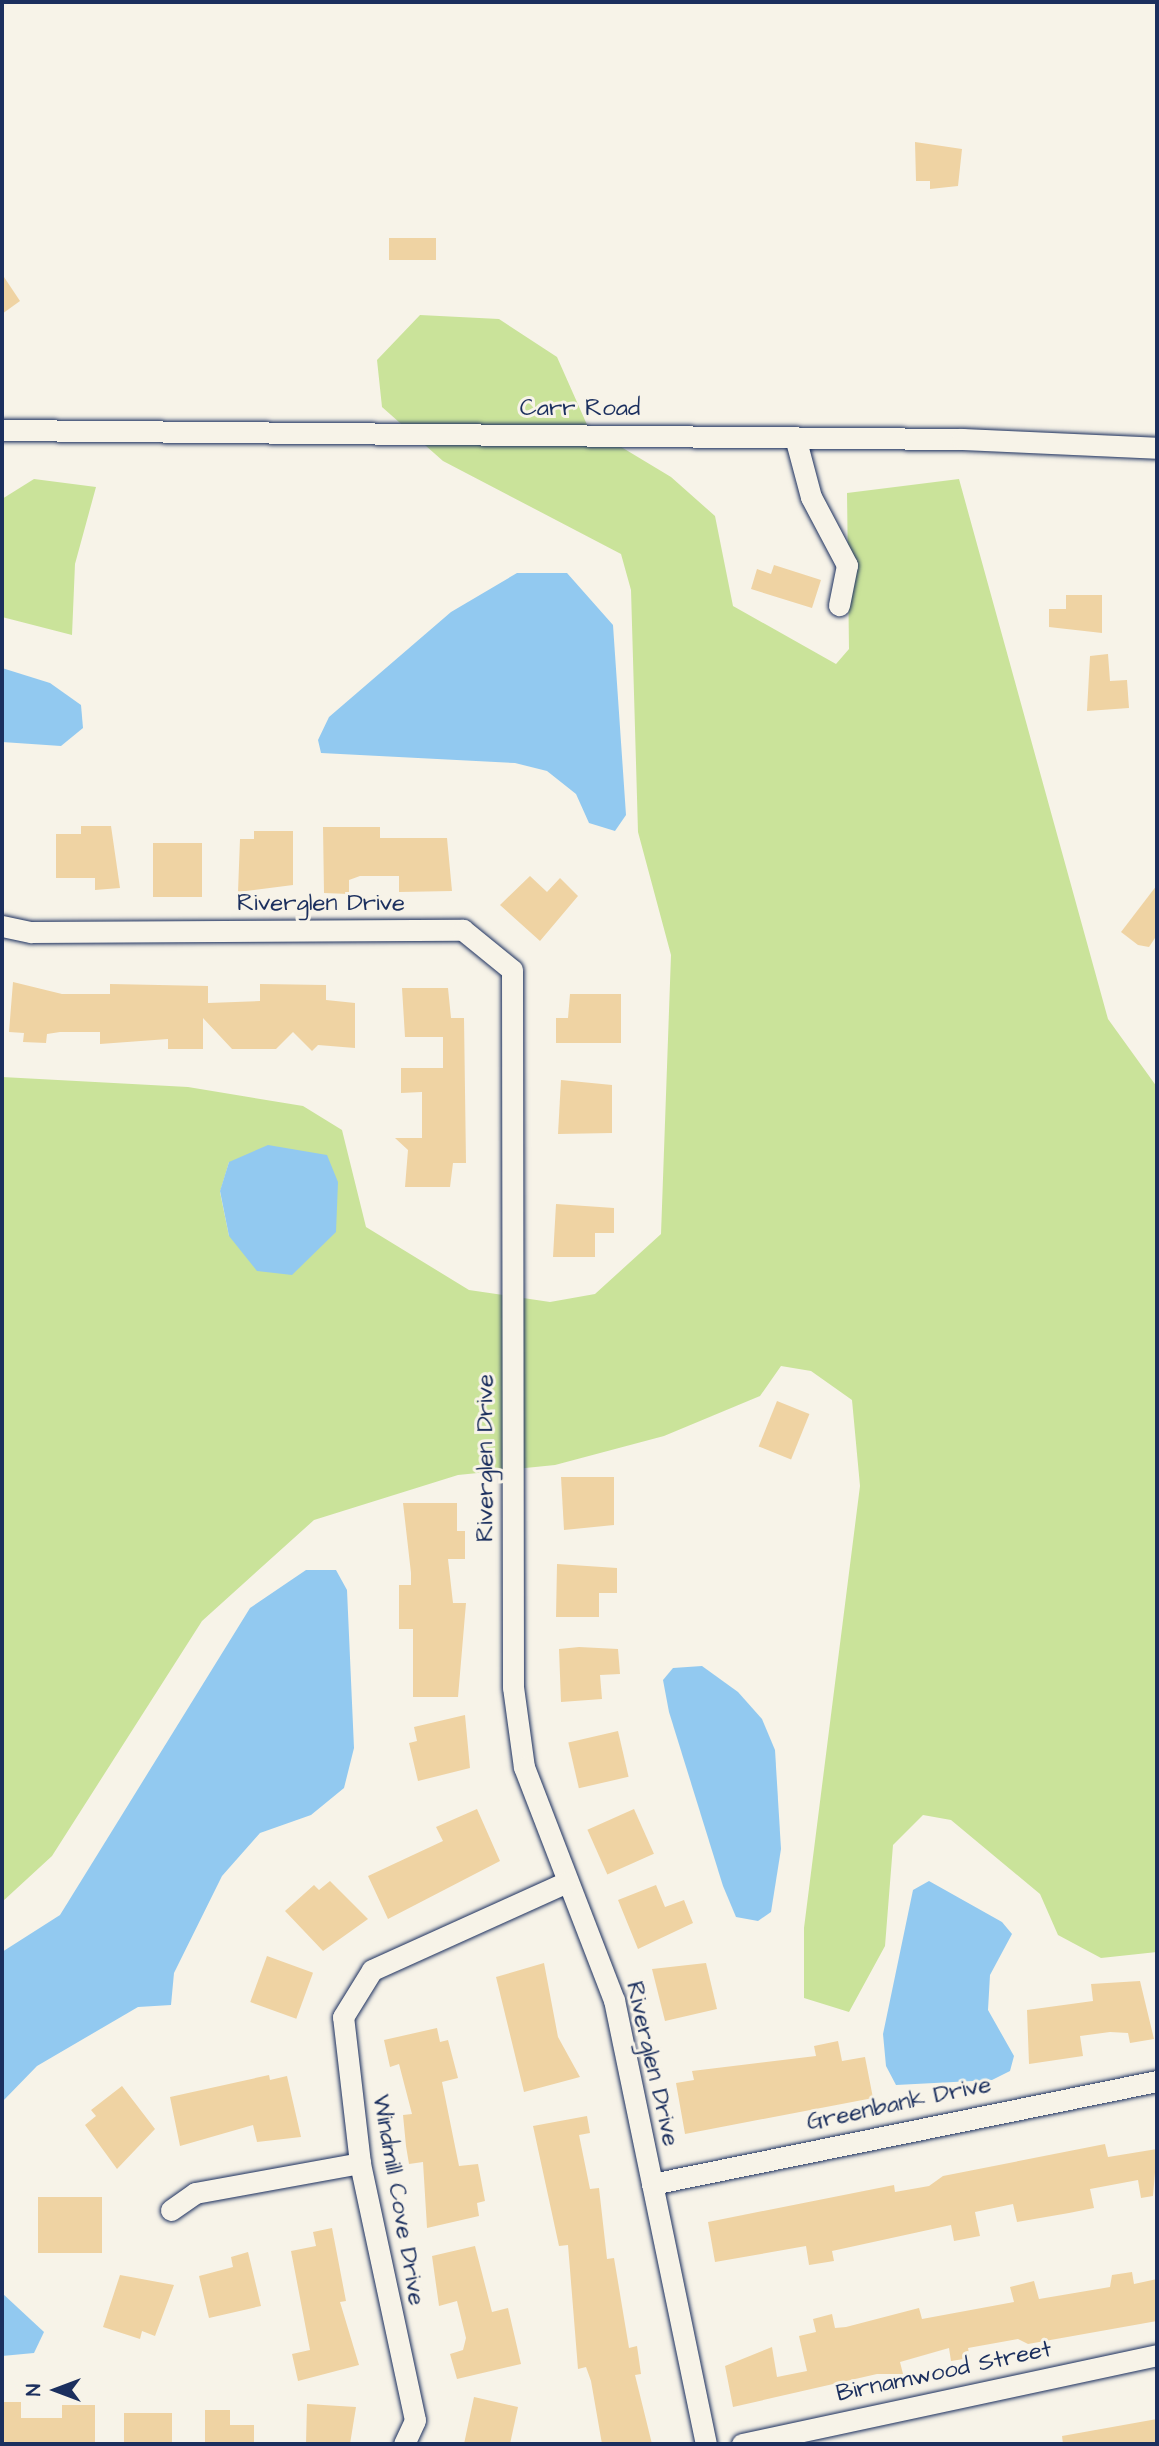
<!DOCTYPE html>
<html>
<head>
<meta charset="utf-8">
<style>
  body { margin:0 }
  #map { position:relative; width:1159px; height:2446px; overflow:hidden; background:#f7f3e8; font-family:"Architects Daughter",sans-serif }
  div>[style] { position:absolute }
  .green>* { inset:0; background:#cae39a }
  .water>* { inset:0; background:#92c9f0 }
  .building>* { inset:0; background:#efd3a3; transform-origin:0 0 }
  .roads { filter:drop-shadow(0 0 2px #1b2f5e) drop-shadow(0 0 2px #1b2f5e) }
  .minor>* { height:21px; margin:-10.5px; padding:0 10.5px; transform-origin:10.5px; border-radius:10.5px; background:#f7f3e8 }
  span { translate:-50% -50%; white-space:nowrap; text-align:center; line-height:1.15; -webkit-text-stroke:6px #f7f3e8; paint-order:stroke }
  .street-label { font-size:24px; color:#1b2f5e }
  .frame { position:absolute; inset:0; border:4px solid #1b2f5e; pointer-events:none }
  .north { position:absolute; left:21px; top:2355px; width:70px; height:70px; -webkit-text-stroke:5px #f7f3e8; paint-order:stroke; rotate:270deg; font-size:19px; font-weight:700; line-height:28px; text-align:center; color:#1b2f5e }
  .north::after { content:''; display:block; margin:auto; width:24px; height:32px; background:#1b2f5e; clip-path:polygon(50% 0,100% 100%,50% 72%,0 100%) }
</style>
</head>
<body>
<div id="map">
  <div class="green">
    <div style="clip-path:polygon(evenodd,420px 315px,499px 319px,557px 357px,588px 427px,671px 477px,715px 516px,733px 606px,836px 664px,849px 649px,847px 493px,959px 479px,1108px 1019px,1157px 1087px,1157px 1952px,1101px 1958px,1058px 1935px,1040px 1894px,951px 1820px,923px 1815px,893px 1845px,885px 1946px,849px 2012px,804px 1998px,804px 1928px,860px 1486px,852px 1400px,811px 1371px,781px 1366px,760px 1396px,664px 1436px,555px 1465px,458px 1475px,314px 1520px,202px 1621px,52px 1856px,2px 1902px,2px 1077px,188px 1087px,303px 1106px,342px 1130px,366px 1227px,469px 1290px,550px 1302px,595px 1294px,661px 1234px,671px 955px,638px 832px,631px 590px,621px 554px,443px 461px,382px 407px,377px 360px,420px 315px,229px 1162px,229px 1236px,220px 1192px,229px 1162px)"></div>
    <div style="clip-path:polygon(34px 479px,96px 487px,75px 564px,72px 635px,2px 617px,2px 499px)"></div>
  </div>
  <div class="water">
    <div style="clip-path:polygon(517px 573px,567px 573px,613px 625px,626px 815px,615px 831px,589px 823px,576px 794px,547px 771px,515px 763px,321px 753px,318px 740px,329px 717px,451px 612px)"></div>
    <div style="clip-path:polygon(2px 668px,50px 683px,81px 705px,83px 728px,61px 746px,2px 742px)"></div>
    <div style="clip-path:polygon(268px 1145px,327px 1155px,338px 1182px,336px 1232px,292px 1275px,257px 1271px,229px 1236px,220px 1191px,229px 1162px)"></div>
    <div style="clip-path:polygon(306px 1570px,336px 1570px,347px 1590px,354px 1748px,344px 1788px,311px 1815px,260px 1833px,222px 1876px,174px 1973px,171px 2005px,138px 2007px,37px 2066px,2px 2102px,2px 1952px,60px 1915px,250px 1608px)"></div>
    <div style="clip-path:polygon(702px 1666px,738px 1692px,762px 1719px,775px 1750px,781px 1849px,771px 1912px,758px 1921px,736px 1917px,723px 1886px,669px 1712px,663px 1680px,673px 1668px)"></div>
    <div style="clip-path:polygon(929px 1881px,1002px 1922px,1012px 1934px,990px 1975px,988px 2010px,1014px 2056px,1010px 2071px,992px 2080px,896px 2085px,886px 2066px,883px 2034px,913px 1890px)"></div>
    <div style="clip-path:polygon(2px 2293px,44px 2332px,34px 2353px,2px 2356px)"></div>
  </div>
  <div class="building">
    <div style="clip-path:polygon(915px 142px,962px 149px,958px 186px,930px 189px,930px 181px,916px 181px)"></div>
    <div style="left:436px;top:238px;width:22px;height:47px;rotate:90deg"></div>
    <div style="clip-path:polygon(2px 274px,20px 301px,2px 314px)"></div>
    <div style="clip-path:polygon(774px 565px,821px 580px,812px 608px,751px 589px,757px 569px,771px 574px)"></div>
    <div style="clip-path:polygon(1066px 595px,1102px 595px,1102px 633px,1049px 627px,1049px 609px,1066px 609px)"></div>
    <div style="clip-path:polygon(1108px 654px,1110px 681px,1127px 680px,1129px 708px,1087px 711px,1090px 656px)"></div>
    <div style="clip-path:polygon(81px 826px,111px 826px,120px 888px,95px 890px,95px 878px,56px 878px,56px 834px,81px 834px)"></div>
    <div style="clip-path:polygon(323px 827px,380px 827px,380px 838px,447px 838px,452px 891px,399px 892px,399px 876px,360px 876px,349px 880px,349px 894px,324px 893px)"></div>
    <div style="clip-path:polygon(254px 831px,293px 831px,293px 885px,238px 892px,240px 839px,254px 839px)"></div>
    <div style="left:202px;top:843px;width:54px;height:49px;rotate:90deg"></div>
    <div style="clip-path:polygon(530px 876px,547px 892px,560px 878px,578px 896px,540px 941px,500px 905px)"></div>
    <div style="clip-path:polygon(1157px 885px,1157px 935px,1149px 947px,1138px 945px,1121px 932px)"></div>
    <div style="clip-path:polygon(13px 982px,62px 994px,110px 994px,110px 984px,208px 986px,208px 1003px,260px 1001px,260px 984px,326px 985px,326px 1000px,355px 1003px,355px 1048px,318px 1045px,312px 1051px,293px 1032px,276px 1049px,232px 1049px,203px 1018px,203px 1049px,168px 1049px,168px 1039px,100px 1044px,100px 1032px,60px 1032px,47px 1034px,46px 1043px,23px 1042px,24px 1033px,9px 1032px)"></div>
    <div style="clip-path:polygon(402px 988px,448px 988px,451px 1018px,464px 1018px,466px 1163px,453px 1163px,450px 1187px,405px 1187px,408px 1150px,395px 1138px,422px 1138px,422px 1092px,401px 1093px,401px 1068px,443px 1068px,443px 1037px,405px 1037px)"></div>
    <div style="clip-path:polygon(570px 994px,621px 994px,621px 1043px,556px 1043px,556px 1018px,568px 1018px)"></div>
    <div style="clip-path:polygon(561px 1080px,612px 1085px,612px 1133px,558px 1134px)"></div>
    <div style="clip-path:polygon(556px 1204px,614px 1208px,614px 1233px,595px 1233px,595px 1257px,553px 1257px)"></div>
    <div style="left:777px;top:1401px;width:35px;height:49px;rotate:22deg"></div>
    <div style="clip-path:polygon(561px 1477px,614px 1477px,614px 1525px,564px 1530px)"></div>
    <div style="clip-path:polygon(403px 1503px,457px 1503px,457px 1531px,465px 1531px,465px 1559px,448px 1559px,453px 1603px,466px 1603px,458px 1697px,413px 1697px,413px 1629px,399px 1629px,399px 1585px,411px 1585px,411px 1573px)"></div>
    <div style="clip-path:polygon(557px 1564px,617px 1568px,617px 1593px,599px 1593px,599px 1617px,556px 1617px)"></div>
    <div style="clip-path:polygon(579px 1647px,618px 1649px,620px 1674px,600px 1675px,602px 1699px,561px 1702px,559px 1649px)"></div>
    <div style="clip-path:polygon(465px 1715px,470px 1768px,418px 1781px,409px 1743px,417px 1741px,414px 1727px)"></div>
    <div style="left:618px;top:1731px;width:47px;height:51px;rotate:77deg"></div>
    <div style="clip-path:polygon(477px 1809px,500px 1861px,388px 1919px,368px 1876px,443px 1841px,436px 1827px)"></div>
    <div style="left:634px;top:1809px;width:49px;height:51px;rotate:66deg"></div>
    <div style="clip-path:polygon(330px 1881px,368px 1919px,323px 1951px,285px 1911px,314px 1885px,319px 1890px)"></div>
    <div style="clip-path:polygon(656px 1885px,665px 1907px,684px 1900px,693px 1923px,638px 1949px,618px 1900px)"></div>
    <div style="left:267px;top:1956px;width:49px;height:49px;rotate:20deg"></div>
    <div style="clip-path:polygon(544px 1963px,558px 2037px,580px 2077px,524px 2092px,496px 1977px)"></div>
    <div style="clip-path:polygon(706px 1963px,717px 2009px,665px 2021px,652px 1969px)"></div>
    <div style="clip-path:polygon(1140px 1981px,1154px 2039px,1130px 2043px,1128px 2033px,1110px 2032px,1080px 2036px,1083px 2056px,1029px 2064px,1027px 2010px,1093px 2001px,1091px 1984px)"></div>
    <div style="clip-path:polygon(437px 2028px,440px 2042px,448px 2040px,458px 2078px,442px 2082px,459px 2166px,478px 2164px,485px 2201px,477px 2203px,479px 2216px,427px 2228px,423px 2162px,409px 2164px,406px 2146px,403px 2115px,412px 2114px,399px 2064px,390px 2067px,384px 2040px)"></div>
    <div style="clip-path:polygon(838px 2041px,842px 2061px,865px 2057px,873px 2098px,685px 2134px,676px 2083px,694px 2080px,692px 2071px,816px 2056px,814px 2046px)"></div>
    <div style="clip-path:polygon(269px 2075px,270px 2080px,287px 2076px,301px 2137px,257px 2142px,253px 2125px,180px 2146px,170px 2097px)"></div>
    <div style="clip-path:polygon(122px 2086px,155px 2129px,117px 2169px,85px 2125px,96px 2116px,91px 2110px)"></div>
    <div style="clip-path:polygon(587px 2116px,590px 2133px,579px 2135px,590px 2189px,599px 2188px,607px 2259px,614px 2258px,629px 2348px,637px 2346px,641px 2374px,635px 2375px,652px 2444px,602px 2444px,591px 2381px,586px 2367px,578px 2369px,568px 2245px,559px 2246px,533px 2126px)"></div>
    <div style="clip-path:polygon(1105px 2144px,1108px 2157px,1157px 2149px,1153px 2196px,1141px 2198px,1138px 2180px,1090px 2189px,1094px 2208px,1069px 2213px,1017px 2222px,1013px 2204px,975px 2212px,980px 2236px,954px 2241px,951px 2225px,832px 2251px,834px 2261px,809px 2265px,806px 2246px,715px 2262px,708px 2222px,894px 2185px,895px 2192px,929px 2186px,943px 2176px)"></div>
    <div style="left:38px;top:2197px;width:64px;height:56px"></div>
    <div style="clip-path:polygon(332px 2228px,346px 2301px,340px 2302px,359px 2365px,298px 2381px,292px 2354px,310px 2350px,291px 2251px,316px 2246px,313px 2232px)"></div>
    <div style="clip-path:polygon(475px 2246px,492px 2312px,508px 2308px,521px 2364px,457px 2379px,450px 2354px,463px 2350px,466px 2338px,457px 2301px,439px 2306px,432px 2256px)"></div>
    <div style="clip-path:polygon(248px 2252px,261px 2306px,209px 2318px,199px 2276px,233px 2267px,231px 2257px)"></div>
    <div style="clip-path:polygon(1132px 2272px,1134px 2284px,1157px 2279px,1157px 2321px,1028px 2344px,1018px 2339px,968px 2348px,970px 2358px,951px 2361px,949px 2348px,900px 2362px,903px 2374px,877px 2374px,733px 2407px,725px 2366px,772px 2347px,777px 2377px,807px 2371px,799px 2336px,816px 2332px,813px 2319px,832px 2314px,835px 2328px,846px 2327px,919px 2308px,922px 2319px,1014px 2302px,1010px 2287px,1034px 2281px,1039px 2299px,1110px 2287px,1112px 2275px)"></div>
    <div style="clip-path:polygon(120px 2275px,174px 2285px,155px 2336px,142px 2331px,140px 2339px,103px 2327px)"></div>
    <div style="clip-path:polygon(474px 2397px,518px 2407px,510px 2444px,464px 2444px)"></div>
    <div style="clip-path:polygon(2px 2402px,21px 2402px,21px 2418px,62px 2418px,62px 2405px,95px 2405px,95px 2444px,2px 2444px)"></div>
    <div style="clip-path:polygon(307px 2404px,356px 2407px,350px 2444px,306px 2444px)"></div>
    <div style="clip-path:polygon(205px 2410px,230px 2410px,230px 2425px,254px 2425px,254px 2444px,205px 2444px)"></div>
    <div style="left:124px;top:2413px;width:48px;height:31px"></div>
    <div style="clip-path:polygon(1157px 2419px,1157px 2444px,1063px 2444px,1062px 2436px)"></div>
  </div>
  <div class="roads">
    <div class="minor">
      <div style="left:2px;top:430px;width:960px;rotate:0.54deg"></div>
      <div style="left:962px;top:439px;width:195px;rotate:2.6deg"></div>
      <div style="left:795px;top:437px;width:62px;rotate:75.1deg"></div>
      <div style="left:811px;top:497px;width:77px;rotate:62.1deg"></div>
      <div style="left:847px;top:565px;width:41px;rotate:101.3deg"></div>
      <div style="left:2px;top:926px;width:30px;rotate:12deg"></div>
      <div style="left:31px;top:932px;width:432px;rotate:-0.3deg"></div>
      <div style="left:463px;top:930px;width:63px;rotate:39.2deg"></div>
      <div style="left:512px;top:970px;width:717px;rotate:89.92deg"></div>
      <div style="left:513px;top:1687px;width:81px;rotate:82.2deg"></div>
      <div style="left:524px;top:1767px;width:250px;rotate:68.9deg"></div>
      <div style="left:614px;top:2000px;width:453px;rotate:78.3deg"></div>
      <div style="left:652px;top:2184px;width:515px;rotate:-11.53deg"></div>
      <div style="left:171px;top:2210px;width:29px;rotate:-35deg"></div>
      <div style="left:195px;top:2193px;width:168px;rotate:-10.3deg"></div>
      <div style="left:404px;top:2444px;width:26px;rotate:-65deg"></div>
      <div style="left:415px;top:2420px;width:263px;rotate:-102.1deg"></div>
      <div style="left:360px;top:2163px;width:147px;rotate:-96.6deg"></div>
      <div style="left:343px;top:2017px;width:55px;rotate:-58.3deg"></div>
      <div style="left:372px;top:1970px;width:212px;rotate:-24.3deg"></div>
      <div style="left:742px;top:2444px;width:424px;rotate:-12.1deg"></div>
    </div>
  </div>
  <div class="street-label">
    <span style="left:580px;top:409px">Carr Road</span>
    <span style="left:321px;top:904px">Riverglen Drive</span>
    <span style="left:486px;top:1458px;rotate:-90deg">Riverglen Drive</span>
    <span style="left:652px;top:2064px;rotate:77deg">Riverglen Drive</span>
    <span style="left:899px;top:2104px;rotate:-12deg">Greenbank Drive</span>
    <span style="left:398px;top:2200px;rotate:80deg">Windmill Cove Drive</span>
    <span style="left:944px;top:2372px;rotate:-12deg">Birnamwood Street</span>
  </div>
  <div class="frame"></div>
  <div class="north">N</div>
</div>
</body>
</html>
